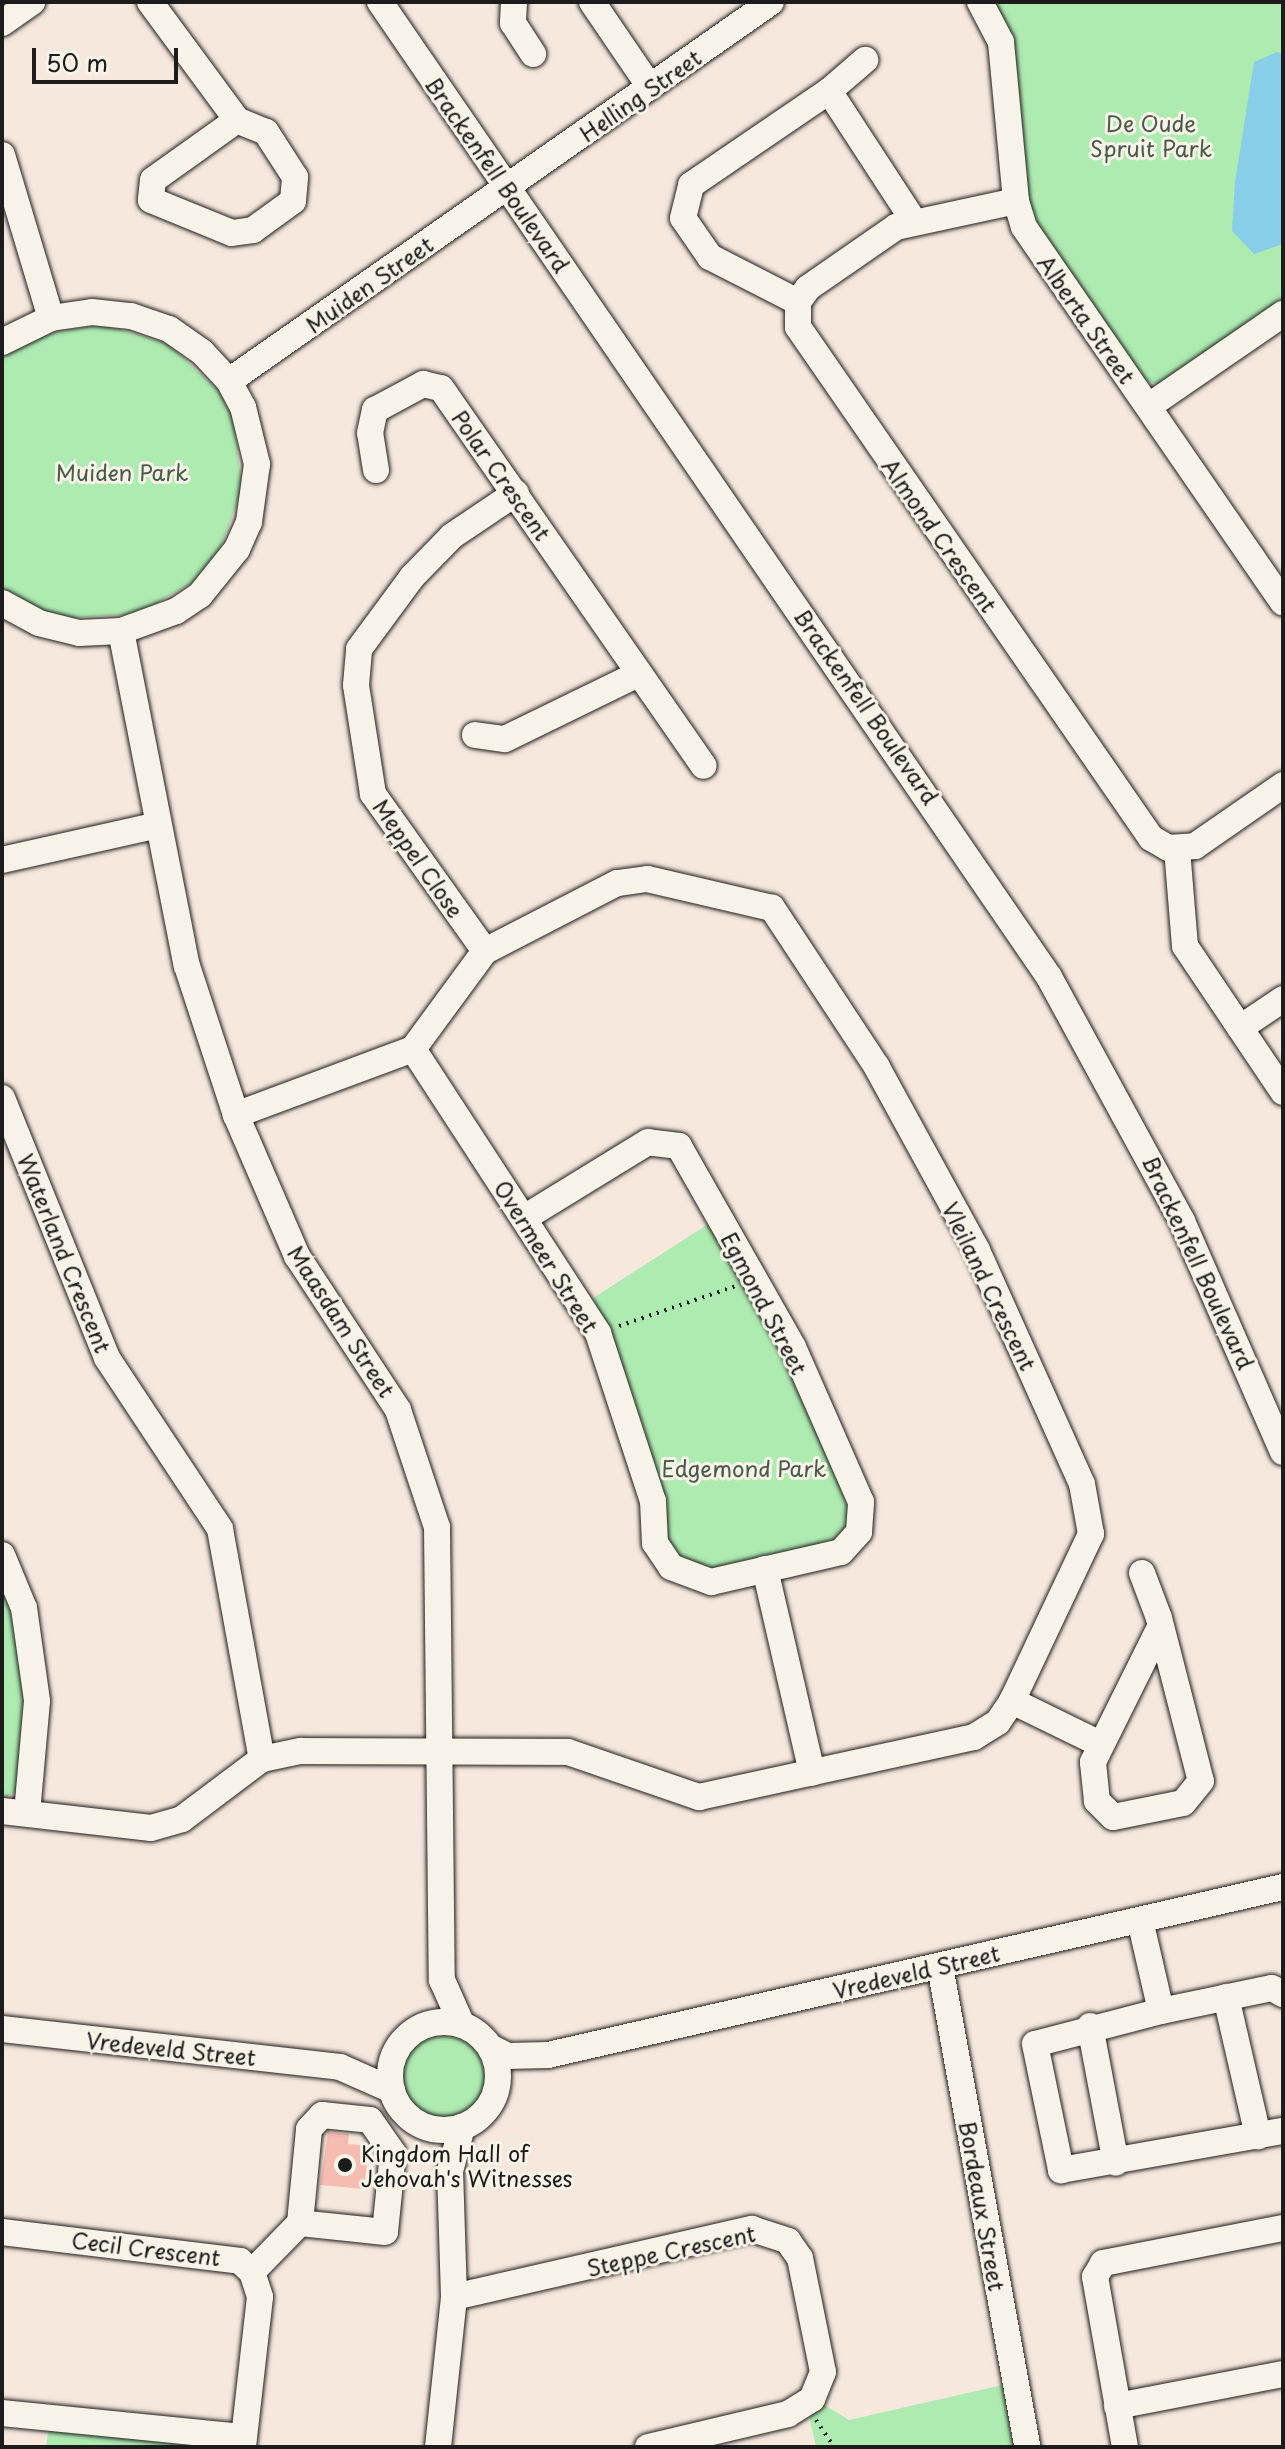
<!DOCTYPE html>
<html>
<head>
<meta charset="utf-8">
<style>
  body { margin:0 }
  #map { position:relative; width:1285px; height:2449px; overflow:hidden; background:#f7e8dd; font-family:"Playpen Sans",sans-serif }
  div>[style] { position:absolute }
  .green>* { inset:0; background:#aeebb1 }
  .round { border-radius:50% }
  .water>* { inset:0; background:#88cee9 }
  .building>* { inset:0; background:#f7bcb1 }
  .path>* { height:4px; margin-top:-2px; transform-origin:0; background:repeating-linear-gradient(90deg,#1c1c1c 0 2px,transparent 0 8px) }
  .roads { filter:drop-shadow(0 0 2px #1c1c1c) drop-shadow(0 0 2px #1c1c1c) }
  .minor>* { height:26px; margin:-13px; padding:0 13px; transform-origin:13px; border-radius:13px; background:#f7f3e8 }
  .minor>.ring { margin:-13px; padding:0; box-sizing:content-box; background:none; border:26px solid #f7f3e8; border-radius:50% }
  .dots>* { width:22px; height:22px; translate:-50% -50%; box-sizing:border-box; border:4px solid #f7f3e8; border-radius:50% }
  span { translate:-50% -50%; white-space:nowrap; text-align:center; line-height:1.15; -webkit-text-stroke:6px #f7f3e8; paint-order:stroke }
  .street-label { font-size:22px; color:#1c1c1c }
  .park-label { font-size:22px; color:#485a49 }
  .poi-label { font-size:22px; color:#1c1c1c }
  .left { translate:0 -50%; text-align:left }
  .frame { position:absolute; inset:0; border:4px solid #1c1c1c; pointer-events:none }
  .scale { position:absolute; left:32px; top:48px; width:146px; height:36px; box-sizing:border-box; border:4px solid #1c1c1c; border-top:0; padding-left:10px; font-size:24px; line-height:28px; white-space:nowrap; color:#1c1c1c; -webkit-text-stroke:6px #f7f3e8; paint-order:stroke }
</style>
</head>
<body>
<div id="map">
  <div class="green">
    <div style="clip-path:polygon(993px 2px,1283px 2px,1283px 302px,1159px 384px,1145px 381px,1029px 212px)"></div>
    <div style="clip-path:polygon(103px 324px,169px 344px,219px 391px,234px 421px,242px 489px,219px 553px,197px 580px,137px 614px,69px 618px,36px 608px,2px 587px,2px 357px,36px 336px)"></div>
    <div style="clip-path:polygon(713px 1221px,778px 1334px,854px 1516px,835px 1543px,712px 1571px,677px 1556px,667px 1543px,664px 1500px,593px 1298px)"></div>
    <div style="clip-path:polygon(2px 1574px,29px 1701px,17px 1791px,2px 1800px)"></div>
    <div class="round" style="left:401px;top:2036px;width:86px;height:86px"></div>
    <div style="clip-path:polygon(1007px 2384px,1019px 2447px,816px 2447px,809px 2416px,821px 2403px,849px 2420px)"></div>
    <div style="clip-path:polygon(49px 2427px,218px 2447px,46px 2447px)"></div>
  </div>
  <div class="water">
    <div style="clip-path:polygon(1277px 52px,1283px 54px,1283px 244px,1254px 254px,1232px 231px,1235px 182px,1254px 62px)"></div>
  </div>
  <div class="building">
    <div style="clip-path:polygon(328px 2132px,349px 2134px,348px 2144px,369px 2146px,364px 2189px,320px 2185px)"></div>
  </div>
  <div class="path">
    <div style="left:619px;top:1326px;width:124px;rotate:-18.9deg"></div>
    <div style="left:816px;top:2420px;width:32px;rotate:56deg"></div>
  </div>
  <div class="roads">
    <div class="minor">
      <div style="left:150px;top:2px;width:147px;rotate:53.6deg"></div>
      <div style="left:237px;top:120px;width:103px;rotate:144.5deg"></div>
      <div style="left:153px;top:180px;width:20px;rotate:96deg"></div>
      <div style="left:151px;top:200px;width:87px;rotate:22.2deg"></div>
      <div style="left:232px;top:233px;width:21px;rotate:-8deg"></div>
      <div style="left:253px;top:230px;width:49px;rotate:-35.9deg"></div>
      <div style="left:293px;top:201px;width:24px;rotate:-85deg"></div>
      <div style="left:295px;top:177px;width:54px;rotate:-122.8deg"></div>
      <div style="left:266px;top:132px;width:31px;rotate:-158deg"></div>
      <div style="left:380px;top:2px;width:1182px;rotate:55.54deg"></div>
      <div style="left:1049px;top:977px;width:278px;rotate:61.4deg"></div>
      <div style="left:1182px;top:1221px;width:252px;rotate:66.4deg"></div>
      <div style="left:514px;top:2px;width:21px;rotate:93deg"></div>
      <div style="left:513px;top:23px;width:37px;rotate:57deg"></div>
      <div style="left:592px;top:2px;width:103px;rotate:55.7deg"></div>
      <div style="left:980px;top:2px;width:45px;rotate:62.3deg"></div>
      <div style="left:1001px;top:42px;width:160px;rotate:84.6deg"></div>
      <div style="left:1016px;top:201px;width:27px;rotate:73deg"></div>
      <div style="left:1024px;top:227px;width:456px;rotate:55.4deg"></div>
      <div style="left:2px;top:23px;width:37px;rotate:-35deg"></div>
      <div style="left:829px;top:91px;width:48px;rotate:-40.7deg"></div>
      <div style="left:2px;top:155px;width:170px;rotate:73.3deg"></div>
      <div style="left:1016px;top:201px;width:123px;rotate:167.8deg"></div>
      <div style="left:896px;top:227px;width:107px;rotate:145.3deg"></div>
      <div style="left:808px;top:288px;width:17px;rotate:126deg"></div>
      <div style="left:798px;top:302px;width:25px;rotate:90deg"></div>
      <div style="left:798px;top:327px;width:621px;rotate:55.36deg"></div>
      <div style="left:1151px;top:838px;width:20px;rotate:30deg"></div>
      <div style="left:1168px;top:848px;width:27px;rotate:-4deg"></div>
      <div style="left:1195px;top:846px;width:107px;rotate:-34.7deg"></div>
      <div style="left:798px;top:302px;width:99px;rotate:-152.9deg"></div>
      <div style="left:710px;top:257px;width:47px;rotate:-124.7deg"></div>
      <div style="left:683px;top:218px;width:34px;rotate:-76deg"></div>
      <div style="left:691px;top:185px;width:167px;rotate:-34.3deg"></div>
      <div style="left:829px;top:91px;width:154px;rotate:56.9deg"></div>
      <div style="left:2px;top:342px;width:55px;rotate:-26.1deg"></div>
      <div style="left:51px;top:318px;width:41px;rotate:-8.3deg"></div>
      <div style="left:92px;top:312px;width:39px;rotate:6deg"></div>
      <div style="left:131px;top:316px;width:40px;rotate:18.9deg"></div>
      <div style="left:169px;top:329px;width:40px;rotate:34.9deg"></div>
      <div style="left:202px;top:352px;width:40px;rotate:47deg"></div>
      <div style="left:229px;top:381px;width:30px;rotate:62deg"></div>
      <div style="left:243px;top:407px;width:59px;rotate:76.2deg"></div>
      <div style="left:257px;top:464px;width:59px;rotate:97.9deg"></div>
      <div style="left:249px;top:522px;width:30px;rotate:114deg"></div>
      <div style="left:237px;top:549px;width:59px;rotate:128.8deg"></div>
      <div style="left:200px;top:595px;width:29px;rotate:146deg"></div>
      <div style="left:176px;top:611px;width:59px;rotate:160deg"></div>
      <div style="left:121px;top:631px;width:42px;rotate:177.3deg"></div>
      <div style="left:79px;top:633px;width:41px;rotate:-166deg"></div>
      <div style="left:39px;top:623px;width:42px;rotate:-151.6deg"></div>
      <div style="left:229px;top:381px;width:661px;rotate:-34.96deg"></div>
      <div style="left:1149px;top:406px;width:163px;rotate:-34.5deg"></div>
      <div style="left:376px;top:470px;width:37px;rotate:-99deg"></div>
      <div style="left:370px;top:433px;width:24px;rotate:-78deg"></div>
      <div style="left:375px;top:410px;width:55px;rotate:-28.4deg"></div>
      <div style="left:423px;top:384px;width:18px;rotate:13deg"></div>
      <div style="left:441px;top:388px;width:460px;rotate:55.2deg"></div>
      <div style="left:121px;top:631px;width:341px;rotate:78.9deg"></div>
      <div style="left:187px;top:966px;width:157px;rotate:71.8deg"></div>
      <div style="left:236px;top:1115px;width:154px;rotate:66.6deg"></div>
      <div style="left:297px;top:1256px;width:184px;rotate:56.7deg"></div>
      <div style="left:398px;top:1410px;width:123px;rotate:71.6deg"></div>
      <div style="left:437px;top:1527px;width:453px;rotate:89.4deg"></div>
      <div style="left:442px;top:1980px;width:49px;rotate:66deg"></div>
      <div style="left:475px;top:735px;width:30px;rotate:8deg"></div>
      <div style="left:505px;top:739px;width:148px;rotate:-26deg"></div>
      <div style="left:1177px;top:849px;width:97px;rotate:85.3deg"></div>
      <div style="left:1185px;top:946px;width:176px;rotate:56.1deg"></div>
      <div style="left:2px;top:860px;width:160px;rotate:-12.6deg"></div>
      <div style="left:485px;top:951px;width:193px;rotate:-125.5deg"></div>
      <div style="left:373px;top:794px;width:110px;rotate:-98.9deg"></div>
      <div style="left:356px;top:685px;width:36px;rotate:-85deg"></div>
      <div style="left:359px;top:649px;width:89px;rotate:-53.6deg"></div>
      <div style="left:412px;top:577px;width:57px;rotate:-45.7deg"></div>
      <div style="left:452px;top:536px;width:77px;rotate:-33.9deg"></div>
      <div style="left:1240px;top:1028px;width:52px;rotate:-34deg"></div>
      <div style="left:413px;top:1049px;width:339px;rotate:56.9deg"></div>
      <div style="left:598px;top:1333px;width:177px;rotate:71.9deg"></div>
      <div style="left:653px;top:1501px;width:42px;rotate:87.3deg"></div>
      <div style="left:655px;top:1543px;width:29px;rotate:56deg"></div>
      <div style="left:671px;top:1567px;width:43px;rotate:20.6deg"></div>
      <div style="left:711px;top:1582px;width:133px;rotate:-13deg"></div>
      <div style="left:841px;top:1552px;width:27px;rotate:-48deg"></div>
      <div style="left:859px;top:1532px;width:30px;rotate:-86deg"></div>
      <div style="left:861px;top:1502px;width:169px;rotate:-113.7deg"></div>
      <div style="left:793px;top:1347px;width:231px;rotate:-119.6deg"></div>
      <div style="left:679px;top:1146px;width:31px;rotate:-173deg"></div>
      <div style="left:648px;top:1142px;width:145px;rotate:148.5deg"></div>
      <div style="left:2px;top:1098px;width:280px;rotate:68deg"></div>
      <div style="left:107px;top:1358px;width:205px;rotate:56.5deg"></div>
      <div style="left:220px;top:1529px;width:234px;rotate:79.7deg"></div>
      <div style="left:2px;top:1555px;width:57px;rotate:67.5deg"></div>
      <div style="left:24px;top:1608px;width:94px;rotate:82deg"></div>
      <div style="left:37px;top:1701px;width:112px;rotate:95.1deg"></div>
      <div style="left:765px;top:1569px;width:209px;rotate:77deg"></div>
      <div style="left:1142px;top:1573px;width:48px;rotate:69.3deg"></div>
      <div style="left:1159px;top:1618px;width:168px;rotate:75.6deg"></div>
      <div style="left:1201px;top:1781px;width:28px;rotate:129deg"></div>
      <div style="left:1183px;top:1803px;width:71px;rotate:168.7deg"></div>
      <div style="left:1113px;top:1817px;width:23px;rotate:-135deg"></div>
      <div style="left:1097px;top:1801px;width:39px;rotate:-96deg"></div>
      <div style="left:1093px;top:1762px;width:148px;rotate:-63.6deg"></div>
      <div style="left:1012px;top:1701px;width:98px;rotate:26deg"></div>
      <div style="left:2px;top:1811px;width:150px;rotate:6.5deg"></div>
      <div style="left:151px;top:1828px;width:32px;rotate:-16deg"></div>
      <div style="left:182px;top:1819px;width:100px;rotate:-36.9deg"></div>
      <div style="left:262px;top:1759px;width:40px;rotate:-12deg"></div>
      <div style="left:301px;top:1751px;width:267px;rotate:0.2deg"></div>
      <div style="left:568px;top:1752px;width:139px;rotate:19deg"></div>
      <div style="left:699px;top:1797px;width:281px;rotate:-12.3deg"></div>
      <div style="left:974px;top:1737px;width:28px;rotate:-32deg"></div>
      <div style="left:998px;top:1722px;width:25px;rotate:-56deg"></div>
      <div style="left:1012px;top:1701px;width:185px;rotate:-64.7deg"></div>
      <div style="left:1091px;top:1534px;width:51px;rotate:-100.2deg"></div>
      <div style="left:1082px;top:1484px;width:256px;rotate:-114.2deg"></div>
      <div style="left:977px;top:1250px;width:209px;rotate:-118.7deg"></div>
      <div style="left:877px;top:1067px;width:191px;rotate:-123.4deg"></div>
      <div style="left:772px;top:908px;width:128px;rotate:-166.9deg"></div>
      <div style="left:647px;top:879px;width:30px;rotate:172deg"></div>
      <div style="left:617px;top:883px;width:148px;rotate:152.7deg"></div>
      <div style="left:485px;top:951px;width:122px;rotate:126.3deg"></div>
      <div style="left:413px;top:1049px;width:189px;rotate:159.6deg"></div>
      <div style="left:1140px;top:1920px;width:93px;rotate:77deg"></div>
      <div style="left:1161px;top:2011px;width:113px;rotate:-11.7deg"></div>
      <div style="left:1272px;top:1988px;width:13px;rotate:29deg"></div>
      <div style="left:940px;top:1966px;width:489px;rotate:79.7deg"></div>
      <div style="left:1226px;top:1997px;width:143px;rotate:77deg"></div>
      <div style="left:1161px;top:2011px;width:130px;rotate:165.3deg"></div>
      <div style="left:1035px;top:2044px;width:129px;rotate:78.3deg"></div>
      <div style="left:1061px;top:2170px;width:225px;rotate:-10deg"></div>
      <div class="ring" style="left:390px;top:2022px;width:82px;height:82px"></div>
      <div style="left:1090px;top:2026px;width:139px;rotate:79.3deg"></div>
      <div style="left:2px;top:2029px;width:340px;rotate:6.4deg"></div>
      <div style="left:340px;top:2067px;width:57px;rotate:23.9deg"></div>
      <div style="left:490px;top:2047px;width:20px;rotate:27deg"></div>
      <div style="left:508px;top:2056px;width:40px;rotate:-1.4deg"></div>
      <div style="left:548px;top:2055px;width:754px;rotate:-12.88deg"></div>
      <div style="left:2px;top:2232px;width:240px;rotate:6.9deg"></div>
      <div style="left:240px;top:2261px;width:16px;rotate:43deg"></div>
      <div style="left:252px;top:2272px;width:26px;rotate:72deg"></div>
      <div style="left:260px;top:2297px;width:151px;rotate:96.5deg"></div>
      <div style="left:252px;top:2272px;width:69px;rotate:-45.6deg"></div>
      <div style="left:300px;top:2223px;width:94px;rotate:-84.5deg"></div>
      <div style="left:309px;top:2129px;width:19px;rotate:-47deg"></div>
      <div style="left:322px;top:2115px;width:48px;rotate:5.9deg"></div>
      <div style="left:370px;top:2120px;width:40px;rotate:55.1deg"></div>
      <div style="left:393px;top:2153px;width:79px;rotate:95.8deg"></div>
      <div style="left:385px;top:2232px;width:85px;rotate:-174deg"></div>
      <div style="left:454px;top:2297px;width:306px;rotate:-12.9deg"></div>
      <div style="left:752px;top:2229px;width:38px;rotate:18deg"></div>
      <div style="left:788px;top:2241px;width:21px;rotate:55deg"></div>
      <div style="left:800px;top:2258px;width:116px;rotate:78.6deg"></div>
      <div style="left:823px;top:2372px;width:29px;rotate:112deg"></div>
      <div style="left:812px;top:2399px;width:28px;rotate:148deg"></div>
      <div style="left:788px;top:2414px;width:144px;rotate:166.7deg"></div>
      <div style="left:1117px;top:2406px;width:169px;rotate:-10.9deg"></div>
      <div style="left:2px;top:2413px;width:243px;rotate:5.7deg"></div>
      <div style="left:438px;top:2447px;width:151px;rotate:-83.9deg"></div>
      <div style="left:454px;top:2297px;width:126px;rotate:-91.8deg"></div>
      <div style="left:450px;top:2171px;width:46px;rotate:-74.7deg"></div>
      <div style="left:1125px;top:2447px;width:173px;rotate:-100deg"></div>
      <div style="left:1095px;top:2277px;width:16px;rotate:-60deg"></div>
      <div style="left:1103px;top:2263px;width:183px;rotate:-11deg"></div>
    </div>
  </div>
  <div class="dots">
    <div style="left:345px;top:2165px;background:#1c1c1c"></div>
  </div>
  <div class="street-label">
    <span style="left:640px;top:95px;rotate:-35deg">Helling Street</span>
    <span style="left:498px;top:174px;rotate:55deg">Brackenfell Boulevard</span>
    <span style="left:369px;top:284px;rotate:-35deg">Muiden Street</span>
    <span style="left:1087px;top:319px;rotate:55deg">Alberta Street</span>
    <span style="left:502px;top:475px;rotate:55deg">Polar Crescent</span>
    <span style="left:940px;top:535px;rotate:55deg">Almond Crescent</span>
    <span style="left:867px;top:706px;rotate:55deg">Brackenfell Boulevard</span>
    <span style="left:419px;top:858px;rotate:55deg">Meppel Close</span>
    <span style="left:65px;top:1253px;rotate:68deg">Waterland Crescent</span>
    <span style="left:547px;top:1256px;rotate:58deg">Overmeer Street</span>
    <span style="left:1199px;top:1262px;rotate:65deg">Brackenfell Boulevard</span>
    <span style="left:990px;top:1286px;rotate:64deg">Vleiland Crescent</span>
    <span style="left:765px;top:1303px;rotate:62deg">Egmond Street</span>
    <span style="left:342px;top:1321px;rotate:57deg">Maasdam Street</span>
    <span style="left:916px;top:1971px;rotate:-13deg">Vredeveld Street</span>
    <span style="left:171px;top:2048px;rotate:6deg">Vredeveld Street</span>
    <span style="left:983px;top:2206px;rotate:80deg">Bordeaux Street</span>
    <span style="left:146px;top:2248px;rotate:7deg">Cecil Crescent</span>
    <span style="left:671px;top:2250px;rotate:-12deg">Steppe Crescent</span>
  </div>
  <div class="park-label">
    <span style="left:1151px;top:135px">De Oude<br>Spruit Park</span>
    <span style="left:122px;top:472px">Muiden Park</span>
    <span style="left:744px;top:1468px">Edgemond Park</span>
  </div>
  <div class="poi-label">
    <span class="left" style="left:361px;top:2165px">Kingdom Hall of<br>Jehovah's Witnesses</span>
  </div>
  <div class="frame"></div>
  <div class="scale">50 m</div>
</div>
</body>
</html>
